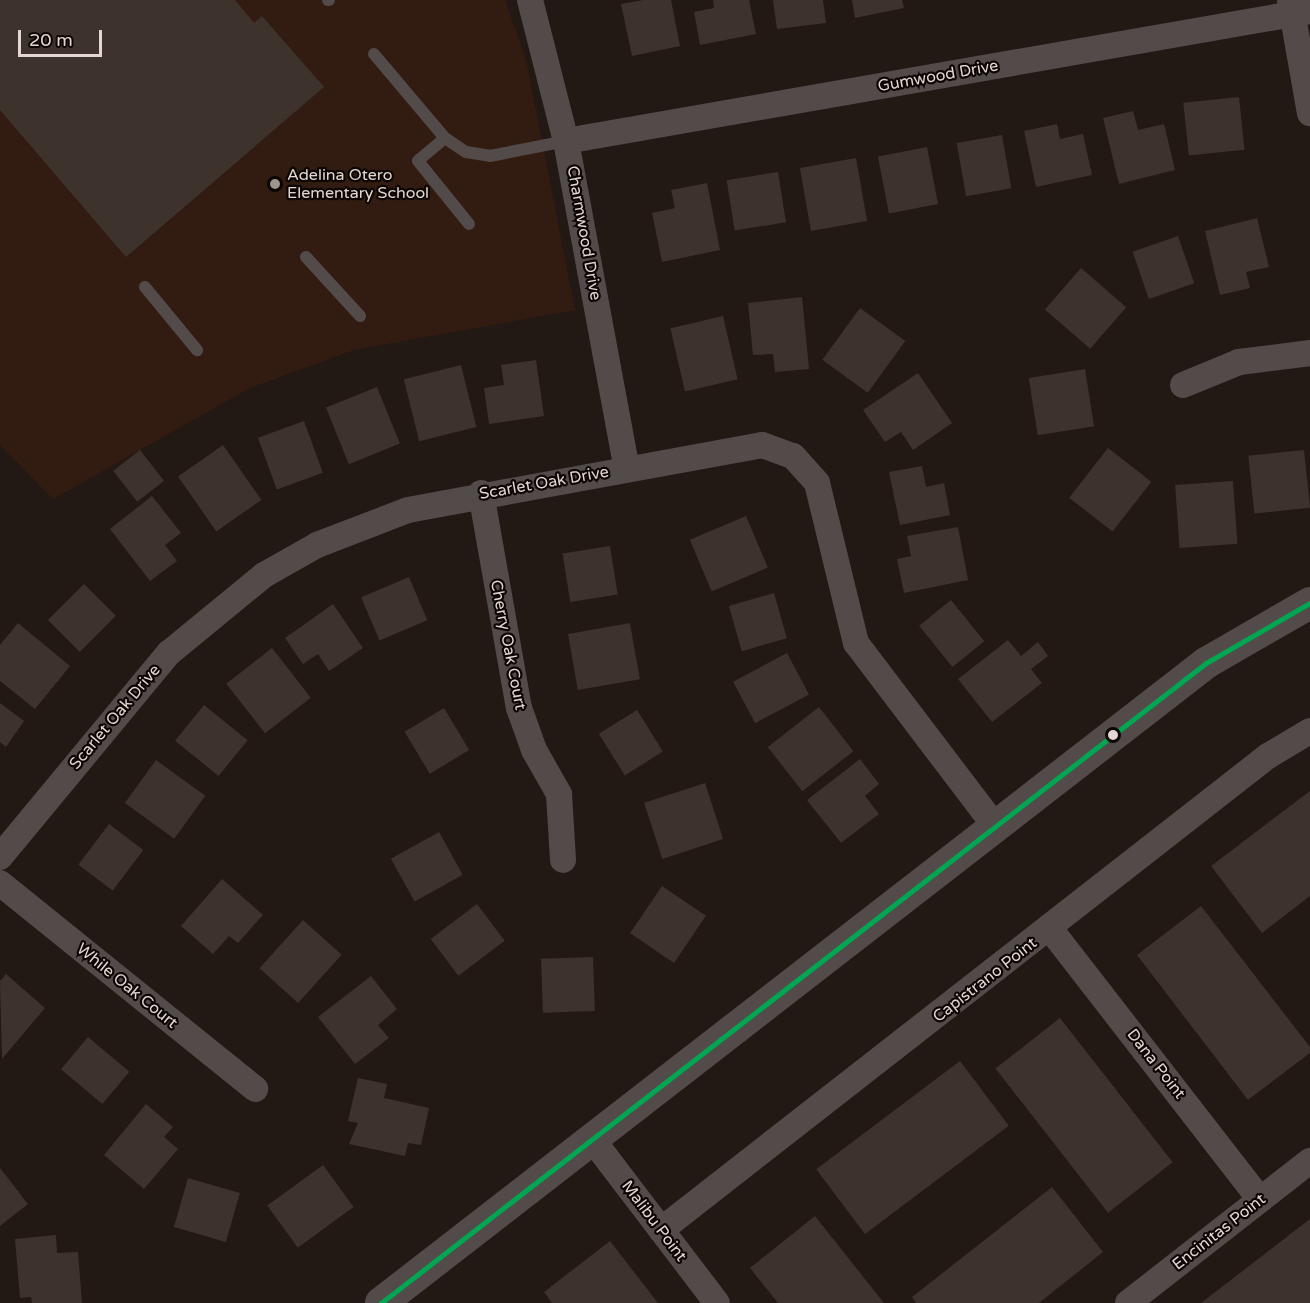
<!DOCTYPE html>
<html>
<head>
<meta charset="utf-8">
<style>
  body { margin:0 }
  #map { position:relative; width:1310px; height:1303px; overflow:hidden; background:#221814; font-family:"Varela Round",sans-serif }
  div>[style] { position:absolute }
  .built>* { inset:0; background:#321b11 }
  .building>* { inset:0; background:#3e322d; transform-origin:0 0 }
  .service>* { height:12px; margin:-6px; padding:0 6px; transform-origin:6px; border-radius:6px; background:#534a4a }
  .minor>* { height:26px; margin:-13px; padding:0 13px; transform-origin:13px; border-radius:13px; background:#534a4a }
  .tertiary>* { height:32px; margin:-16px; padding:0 16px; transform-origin:16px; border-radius:16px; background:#534a4a }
  .bus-1>* { height:4.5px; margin:-2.25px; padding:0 2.25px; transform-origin:2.25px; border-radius:2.25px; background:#00a651 }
  .dots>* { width:16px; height:16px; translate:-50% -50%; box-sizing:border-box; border:3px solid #0b0503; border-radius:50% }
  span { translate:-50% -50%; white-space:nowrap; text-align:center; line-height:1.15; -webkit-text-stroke:4.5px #0b0503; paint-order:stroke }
  .street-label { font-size:16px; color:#e4d7d1 }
  .poi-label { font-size:16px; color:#e4d7d1 }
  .left { translate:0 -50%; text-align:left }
  .scale { position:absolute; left:18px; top:30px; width:84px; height:27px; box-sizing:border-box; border:3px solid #e4d7d1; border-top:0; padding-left:8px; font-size:18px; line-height:21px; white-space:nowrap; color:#e4d7d1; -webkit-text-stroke:4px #0b0503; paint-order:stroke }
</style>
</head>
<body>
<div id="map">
  <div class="built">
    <div style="clip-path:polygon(0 0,505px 0,526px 59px,575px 310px,354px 350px,250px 388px,53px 499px,0 445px)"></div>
  </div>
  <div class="building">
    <div style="clip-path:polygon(0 0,235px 0,254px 23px,262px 16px,324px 87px,126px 257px,0 110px)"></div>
    <div style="clip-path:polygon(643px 0,671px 0,680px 46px,632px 56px,621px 4px)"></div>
    <div style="clip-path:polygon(713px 0,749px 0,756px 34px,700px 45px,694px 12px,714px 8px)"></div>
    <div style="clip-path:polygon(773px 0,823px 0,826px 23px,777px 29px)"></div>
    <div style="clip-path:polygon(852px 0,902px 0,904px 8px,855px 18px)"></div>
    <div style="left:1239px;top:97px;width:53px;height:56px;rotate:84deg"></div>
    <div style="clip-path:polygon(1133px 111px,1138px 130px,1164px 124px,1175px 170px,1119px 184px,1103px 118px)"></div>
    <div style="clip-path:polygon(1057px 124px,1060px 139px,1083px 134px,1092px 175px,1036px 187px,1024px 131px)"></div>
    <div style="left:1002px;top:135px;width:54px;height:46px;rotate:80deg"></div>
    <div style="left:927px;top:147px;width:58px;height:50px;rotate:79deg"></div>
    <div style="left:856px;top:158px;width:64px;height:57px;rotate:80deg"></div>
    <div style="left:778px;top:172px;width:51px;height:52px;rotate:81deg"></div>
    <div style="clip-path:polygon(707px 183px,720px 250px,662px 262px,652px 213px,675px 208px,671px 190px)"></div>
    <div style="clip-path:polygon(1257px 218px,1269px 267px,1246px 272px,1250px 288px,1220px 295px,1205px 231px)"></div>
    <div style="left:1178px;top:236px;width:50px;height:48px;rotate:71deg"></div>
    <div style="left:1081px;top:268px;width:60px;height:55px;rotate:41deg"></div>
    <div style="clip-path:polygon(802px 297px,809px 369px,775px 372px,773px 354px,753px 355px,748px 303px)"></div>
    <div style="left:860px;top:308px;width:56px;height:64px;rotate:36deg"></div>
    <div style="left:723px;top:316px;width:65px;height:54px;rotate:77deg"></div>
    <div style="clip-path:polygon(536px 360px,544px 416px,489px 424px,484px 388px,504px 385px,501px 365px)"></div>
    <div style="left:461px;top:365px;width:64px;height:59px;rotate:76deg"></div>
    <div style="left:1085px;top:369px;width:58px;height:57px;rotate:81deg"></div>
    <div style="clip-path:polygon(918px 373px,952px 423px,913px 450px,901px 432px,885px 442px,863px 410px)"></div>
    <div style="left:377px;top:387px;width:61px;height:55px;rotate:68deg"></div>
    <div style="left:304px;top:421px;width:55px;height:49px;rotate:70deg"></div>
    <div style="left:223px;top:445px;width:67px;height:55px;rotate:55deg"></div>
    <div style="left:1108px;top:448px;width:55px;height:63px;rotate:38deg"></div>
    <div style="left:140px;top:450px;width:39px;height:34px;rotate:52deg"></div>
    <div style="left:1304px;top:450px;width:58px;height:56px;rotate:84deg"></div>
    <div style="clip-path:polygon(922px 466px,926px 487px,944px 483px,950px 515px,900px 525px,889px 472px)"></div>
    <div style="left:1233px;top:481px;width:63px;height:58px;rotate:86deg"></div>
    <div style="clip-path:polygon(152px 496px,181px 533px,165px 545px,177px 561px,150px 581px,110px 529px)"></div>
    <div style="left:746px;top:516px;width:56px;height:61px;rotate:67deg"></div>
    <div style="clip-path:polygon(958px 527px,968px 580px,904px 593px,897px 559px,911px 556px,907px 536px)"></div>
    <div style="left:610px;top:546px;width:49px;height:48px;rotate:81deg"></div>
    <div style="left:409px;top:577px;width:47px;height:52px;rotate:67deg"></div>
    <div style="left:84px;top:584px;width:45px;height:51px;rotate:45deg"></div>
    <div style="left:774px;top:593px;width:47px;height:47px;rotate:74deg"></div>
    <div style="left:951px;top:600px;width:53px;height:41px;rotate:51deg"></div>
    <div style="clip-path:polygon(333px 604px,363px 648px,329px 671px,318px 654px,303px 664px,285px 638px)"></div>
    <div style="clip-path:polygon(18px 623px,70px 666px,35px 709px,0 681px,0 645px)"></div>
    <div style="left:630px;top:623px;width:57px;height:63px;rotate:80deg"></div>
    <div style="clip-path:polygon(1008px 640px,1021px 656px,1038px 642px,1048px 656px,1031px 669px,1042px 683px,992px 722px,958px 679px)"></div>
    <div style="left:272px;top:648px;width:63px;height:58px;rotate:52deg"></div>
    <div style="left:787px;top:653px;width:47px;height:61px;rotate:62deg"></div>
    <div style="clip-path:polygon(0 703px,24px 721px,6px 747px,0 742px)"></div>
    <div style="left:204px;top:705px;width:56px;height:46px;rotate:39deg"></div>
    <div style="left:819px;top:707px;width:56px;height:65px;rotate:52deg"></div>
    <div style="left:444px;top:708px;width:49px;height:46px;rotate:59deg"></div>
    <div style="left:637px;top:710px;width:49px;height:45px;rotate:58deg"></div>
    <div style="clip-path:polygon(860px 759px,879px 784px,865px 796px,879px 814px,841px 843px,807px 800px)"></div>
    <div style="left:156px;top:760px;width:61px;height:53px;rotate:36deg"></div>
    <div style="left:705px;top:783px;width:59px;height:64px;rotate:72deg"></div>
    <div style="clip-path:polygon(1310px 791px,1310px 896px,1262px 933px,1211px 866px)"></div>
    <div style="left:109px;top:824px;width:43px;height:51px;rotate:37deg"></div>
    <div style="left:439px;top:832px;width:49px;height:55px;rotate:61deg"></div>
    <div style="clip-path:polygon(222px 879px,263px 915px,238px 943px,229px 936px,213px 954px,181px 926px)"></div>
    <div style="left:662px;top:886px;width:53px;height:57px;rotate:34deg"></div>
    <div style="left:477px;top:904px;width:46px;height:58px;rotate:53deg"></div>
    <div style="clip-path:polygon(1201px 906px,1310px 1047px,1310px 1053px,1248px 1100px,1137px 955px)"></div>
    <div style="left:303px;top:920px;width:52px;height:65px;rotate:42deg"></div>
    <div style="left:593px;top:957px;width:54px;height:52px;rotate:88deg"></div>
    <div style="clip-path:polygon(6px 974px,45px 1008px,2px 1059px,0 981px)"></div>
    <div style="clip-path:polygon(371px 976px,397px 1009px,378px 1025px,389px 1038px,355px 1064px,318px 1017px)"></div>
    <div style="left:1060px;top:1018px;width:183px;height:82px;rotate:52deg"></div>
    <div style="left:88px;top:1037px;width:54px;height:42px;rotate:40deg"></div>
    <div style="left:960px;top:1061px;width:81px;height:180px;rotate:53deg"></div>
    <div style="clip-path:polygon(358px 1078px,387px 1084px,384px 1098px,429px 1108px,421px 1145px,408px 1143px,405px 1156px,349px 1144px,358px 1123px,348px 1121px)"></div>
    <div style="clip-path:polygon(146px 1104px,173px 1127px,164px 1137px,178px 1149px,144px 1189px,104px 1155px)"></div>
    <div style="left:323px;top:1165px;width:52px;height:69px;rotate:54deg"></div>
    <div style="clip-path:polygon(0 1168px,28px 1204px,0 1226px)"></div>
    <div style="left:188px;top:1178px;width:54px;height:51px;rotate:16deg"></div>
    <div style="clip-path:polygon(1052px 1187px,1103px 1252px,1039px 1303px,916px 1303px,912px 1297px)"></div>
    <div style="clip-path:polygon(815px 1216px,884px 1303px,778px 1303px,750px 1268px)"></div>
    <div style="clip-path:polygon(1310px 1219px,1310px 1303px,1201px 1303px)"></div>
    <div style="clip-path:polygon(56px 1235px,57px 1253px,78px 1252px,82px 1303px,32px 1303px,31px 1297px,20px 1298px,15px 1239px)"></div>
    <div style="clip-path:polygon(610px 1241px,658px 1303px,552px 1303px,544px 1292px)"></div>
  </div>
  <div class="service">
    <div style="left:328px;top:0;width:1px"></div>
    <div style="left:374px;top:54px;width:110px;rotate:49.8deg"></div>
    <div style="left:445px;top:138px;width:25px;rotate:34deg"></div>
    <div style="left:466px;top:152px;width:24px;rotate:9deg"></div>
    <div style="left:490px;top:156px;width:77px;rotate:-11.2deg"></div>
    <div style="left:445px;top:138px;width:35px;rotate:140deg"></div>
    <div style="left:418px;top:161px;width:81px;rotate:51deg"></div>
    <div style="left:306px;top:257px;width:80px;rotate:47.5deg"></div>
    <div style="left:145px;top:287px;width:82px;rotate:50.5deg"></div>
  </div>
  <div class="minor">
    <div style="left:530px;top:0;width:146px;rotate:75.7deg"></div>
    <div style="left:566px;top:141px;width:334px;rotate:79.5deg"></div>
    <div style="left:1290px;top:0;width:115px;rotate:80deg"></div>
    <div style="left:566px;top:141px;width:755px;rotate:-9.91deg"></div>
    <div style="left:1183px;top:385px;width:61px;rotate:-22.3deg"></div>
    <div style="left:1239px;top:362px;width:72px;rotate:-7.2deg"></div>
    <div style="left:481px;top:493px;width:218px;rotate:80deg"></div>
    <div style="left:519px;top:708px;width:45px;rotate:70.3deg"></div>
    <div style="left:534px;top:750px;width:51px;rotate:60.4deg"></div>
    <div style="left:559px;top:794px;width:66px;rotate:86.5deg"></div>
    <div style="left:0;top:857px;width:265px;rotate:-50.4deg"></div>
    <div style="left:169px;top:653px;width:123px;rotate:-39.4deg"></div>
    <div style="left:264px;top:575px;width:61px;rotate:-29.5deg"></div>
    <div style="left:317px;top:545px;width:97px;rotate:-21deg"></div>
    <div style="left:408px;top:510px;width:360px;rotate:-10.4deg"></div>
    <div style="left:762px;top:445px;width:33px;rotate:20deg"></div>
    <div style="left:793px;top:456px;width:36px;rotate:48deg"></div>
    <div style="left:817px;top:483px;width:165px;rotate:76.3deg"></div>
    <div style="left:856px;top:643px;width:230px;rotate:52.8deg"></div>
    <div style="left:0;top:883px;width:328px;rotate:38.9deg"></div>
    <div style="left:1051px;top:930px;width:341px;rotate:52.2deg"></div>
    <div style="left:592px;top:1139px;width:206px;rotate:52.7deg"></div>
    <div style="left:661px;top:1230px;width:770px;rotate:-37.99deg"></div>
    <div style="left:1268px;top:756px;width:49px;rotate:-30.8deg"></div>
    <div style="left:1128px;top:1303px;width:231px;rotate:-38deg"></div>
  </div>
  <div class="tertiary">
    <div style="left:381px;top:1303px;width:1044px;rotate:-37.8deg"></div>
    <div style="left:1206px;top:663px;width:120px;rotate:-30deg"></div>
  </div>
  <div class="bus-1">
    <div style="left:381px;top:1303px;width:1044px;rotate:-37.8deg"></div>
    <div style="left:1206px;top:663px;width:120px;rotate:-30deg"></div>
  </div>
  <div class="dots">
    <div style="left:275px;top:184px;background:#a0948f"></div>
    <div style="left:1113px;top:735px;background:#e4d7d1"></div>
  </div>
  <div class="street-label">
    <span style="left:938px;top:76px;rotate:-10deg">Gumwood Drive</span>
    <span style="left:584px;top:233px;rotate:80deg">Charmwood Drive</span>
    <span style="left:544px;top:483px;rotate:-10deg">Scarlet Oak Drive</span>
    <span style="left:508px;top:645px;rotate:79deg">Cherry Oak Court</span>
    <span style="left:115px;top:717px;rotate:-50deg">Scarlet Oak Drive</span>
    <span style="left:985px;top:980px;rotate:-38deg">Capistrano Point</span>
    <span style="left:127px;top:986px;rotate:39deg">While Oak Court</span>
    <span style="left:1156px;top:1064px;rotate:52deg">Dana Point</span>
    <span style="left:654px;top:1221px;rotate:53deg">Malibu Point</span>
    <span style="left:1219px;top:1232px;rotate:-38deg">Encinitas Point</span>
  </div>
  <div class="poi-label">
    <span class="left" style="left:287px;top:184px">Adelina Otero<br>Elementary School</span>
  </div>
  <div class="scale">20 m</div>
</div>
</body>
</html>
